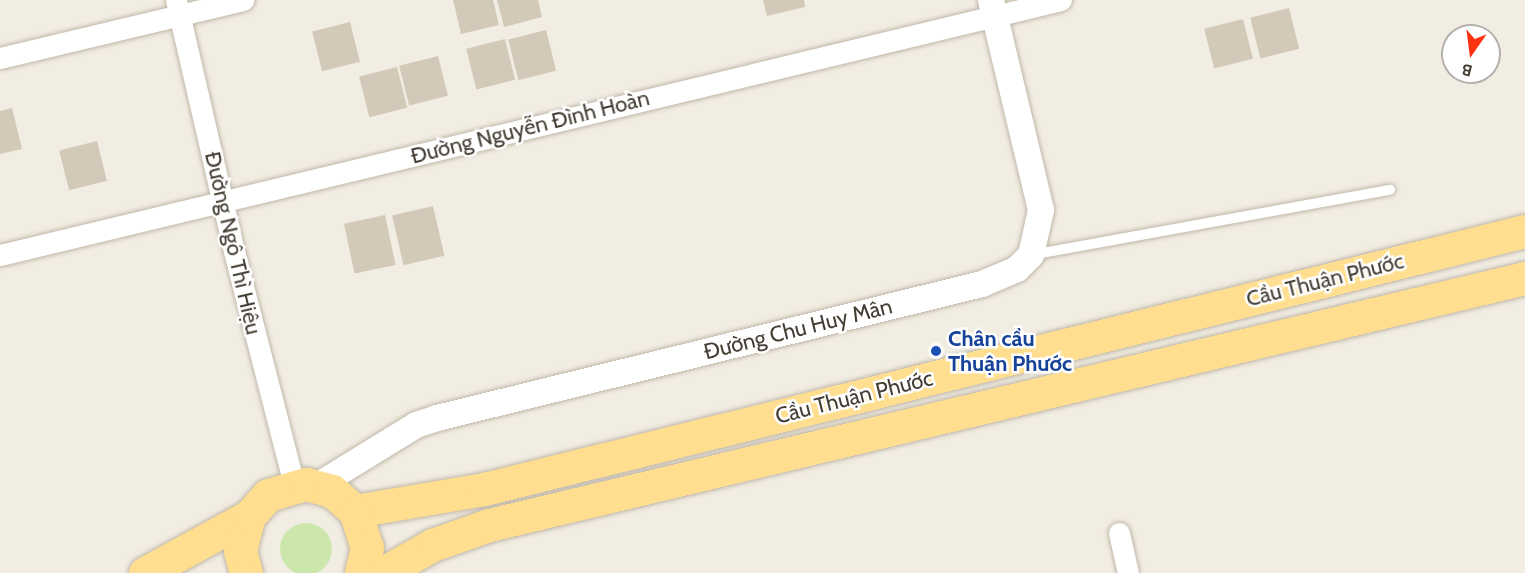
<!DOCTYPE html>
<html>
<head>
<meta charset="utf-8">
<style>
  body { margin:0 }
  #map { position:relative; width:1525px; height:573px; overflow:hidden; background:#f2ede3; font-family:Cabin,sans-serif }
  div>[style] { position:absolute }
  .green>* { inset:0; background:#cce7ab }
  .round { border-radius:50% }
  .building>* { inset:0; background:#d3c9b9; transform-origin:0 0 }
  .roads { filter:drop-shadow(0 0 2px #c0b8a9) drop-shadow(0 0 2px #c0b8a9) }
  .service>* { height:10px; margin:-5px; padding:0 5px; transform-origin:5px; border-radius:5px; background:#fff }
  .minor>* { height:21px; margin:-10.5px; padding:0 10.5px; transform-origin:10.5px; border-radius:10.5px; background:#fff }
  .tertiary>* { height:26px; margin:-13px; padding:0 13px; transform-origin:13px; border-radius:13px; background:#fff }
  .primary>* { height:33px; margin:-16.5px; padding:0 16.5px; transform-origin:16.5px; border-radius:16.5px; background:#ffde8f }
  .dots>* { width:16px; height:16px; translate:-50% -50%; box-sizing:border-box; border:3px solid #fff; border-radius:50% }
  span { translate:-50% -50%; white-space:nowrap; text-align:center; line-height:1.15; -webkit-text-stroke:5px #fff; paint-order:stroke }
  .street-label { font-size:22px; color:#443d33 }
  .transit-label { font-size:22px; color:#164399; font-weight:700 }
  .left { translate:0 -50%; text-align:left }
  .north { position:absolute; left:1441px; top:24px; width:60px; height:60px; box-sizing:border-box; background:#fff; border:2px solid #b4b1ad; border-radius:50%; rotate:194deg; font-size:16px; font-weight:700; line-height:24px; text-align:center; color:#443d33 }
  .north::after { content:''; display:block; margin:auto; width:21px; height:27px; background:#fc3211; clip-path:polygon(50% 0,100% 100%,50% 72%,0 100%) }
</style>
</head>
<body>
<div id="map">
  <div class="green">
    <div class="round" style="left:280px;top:523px;width:52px;height:52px"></div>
  </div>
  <div class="building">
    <div style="clip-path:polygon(453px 0,493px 0,499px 25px,461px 34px)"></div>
    <div style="clip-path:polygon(497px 0,538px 0,542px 17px,504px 27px)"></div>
    <div style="clip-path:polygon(763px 0,804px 0,805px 7px,767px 16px)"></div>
    <div style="left:1289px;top:8px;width:42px;height:40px;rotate:76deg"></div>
    <div style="left:1243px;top:19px;width:41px;height:40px;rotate:76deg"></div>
    <div style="left:350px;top:22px;width:41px;height:39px;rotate:76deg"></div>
    <div style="left:546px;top:30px;width:42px;height:39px;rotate:76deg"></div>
    <div style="left:505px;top:39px;width:42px;height:40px;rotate:76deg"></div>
    <div style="left:438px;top:56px;width:41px;height:40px;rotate:76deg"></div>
    <div style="left:397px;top:67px;width:42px;height:39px;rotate:76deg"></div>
    <div style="clip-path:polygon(12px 108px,22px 149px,0 154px,0 111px)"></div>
    <div style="left:97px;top:141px;width:41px;height:39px;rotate:76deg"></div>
    <div style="left:433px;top:206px;width:51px;height:42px;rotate:77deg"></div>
    <div style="left:385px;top:215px;width:51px;height:42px;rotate:78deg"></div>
  </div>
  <div class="roads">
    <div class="service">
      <div style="left:1031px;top:255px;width:365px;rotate:-10.3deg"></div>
    </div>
    <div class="minor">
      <div style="left:176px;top:0;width:258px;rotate:77deg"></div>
      <div style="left:234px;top:251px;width:242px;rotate:75.6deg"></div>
      <div style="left:0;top:58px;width:250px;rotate:-13.4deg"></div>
      <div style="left:0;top:255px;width:1091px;rotate:-13.51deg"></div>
      <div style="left:1119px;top:533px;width:41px;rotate:77.3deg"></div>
    </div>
    <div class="tertiary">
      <div style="left:317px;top:486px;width:116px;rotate:-31.6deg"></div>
      <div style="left:416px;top:425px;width:22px;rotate:-18deg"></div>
      <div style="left:437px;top:418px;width:561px;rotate:-13.81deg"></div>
      <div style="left:982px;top:284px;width:38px;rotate:-23deg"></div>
      <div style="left:1017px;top:269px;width:20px;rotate:-45deg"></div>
      <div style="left:1031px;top:255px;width:46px;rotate:-77.5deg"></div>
      <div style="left:1041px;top:210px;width:216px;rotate:-103.4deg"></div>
    </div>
    <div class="primary">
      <div style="left:355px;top:511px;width:131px;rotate:-9.7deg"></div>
      <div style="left:484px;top:489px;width:1072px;rotate:-13.92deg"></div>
      <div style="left:145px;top:573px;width:119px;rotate:-28.7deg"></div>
      <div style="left:246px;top:573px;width:23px;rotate:-105deg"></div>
      <div style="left:240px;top:551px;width:36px;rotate:-76deg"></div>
      <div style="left:249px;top:516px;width:28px;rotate:-48deg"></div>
      <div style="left:268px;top:495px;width:40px;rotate:-16deg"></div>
      <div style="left:306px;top:484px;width:27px;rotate:15deg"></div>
      <div style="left:332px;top:491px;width:30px;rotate:41deg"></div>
      <div style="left:355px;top:511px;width:38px;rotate:72deg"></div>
      <div style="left:367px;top:547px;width:27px;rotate:103deg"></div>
      <div style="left:383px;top:573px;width:56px;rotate:-29.7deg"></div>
      <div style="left:432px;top:545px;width:60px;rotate:-19.3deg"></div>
      <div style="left:489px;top:525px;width:1065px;rotate:-13.41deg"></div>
    </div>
  </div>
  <div class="dots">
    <div style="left:936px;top:351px;background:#1a4fb4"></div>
  </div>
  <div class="street-label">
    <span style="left:530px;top:127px;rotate:-14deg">Đường Nguyễn Đình Hoàn</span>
    <span style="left:233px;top:243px;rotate:77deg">Đường Ngô Thì Hiệu</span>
    <span style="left:1325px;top:280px;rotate:-14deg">Cầu Thuận Phước</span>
    <span style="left:798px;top:329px;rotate:-14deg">Đường Chu Huy Mân</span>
    <span style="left:854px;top:397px;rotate:-14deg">Cầu Thuận Phước</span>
  </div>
  <div class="transit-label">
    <span class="left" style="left:948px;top:351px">Chân cầu<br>Thuận Phước</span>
  </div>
  <div class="north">B</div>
</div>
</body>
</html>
